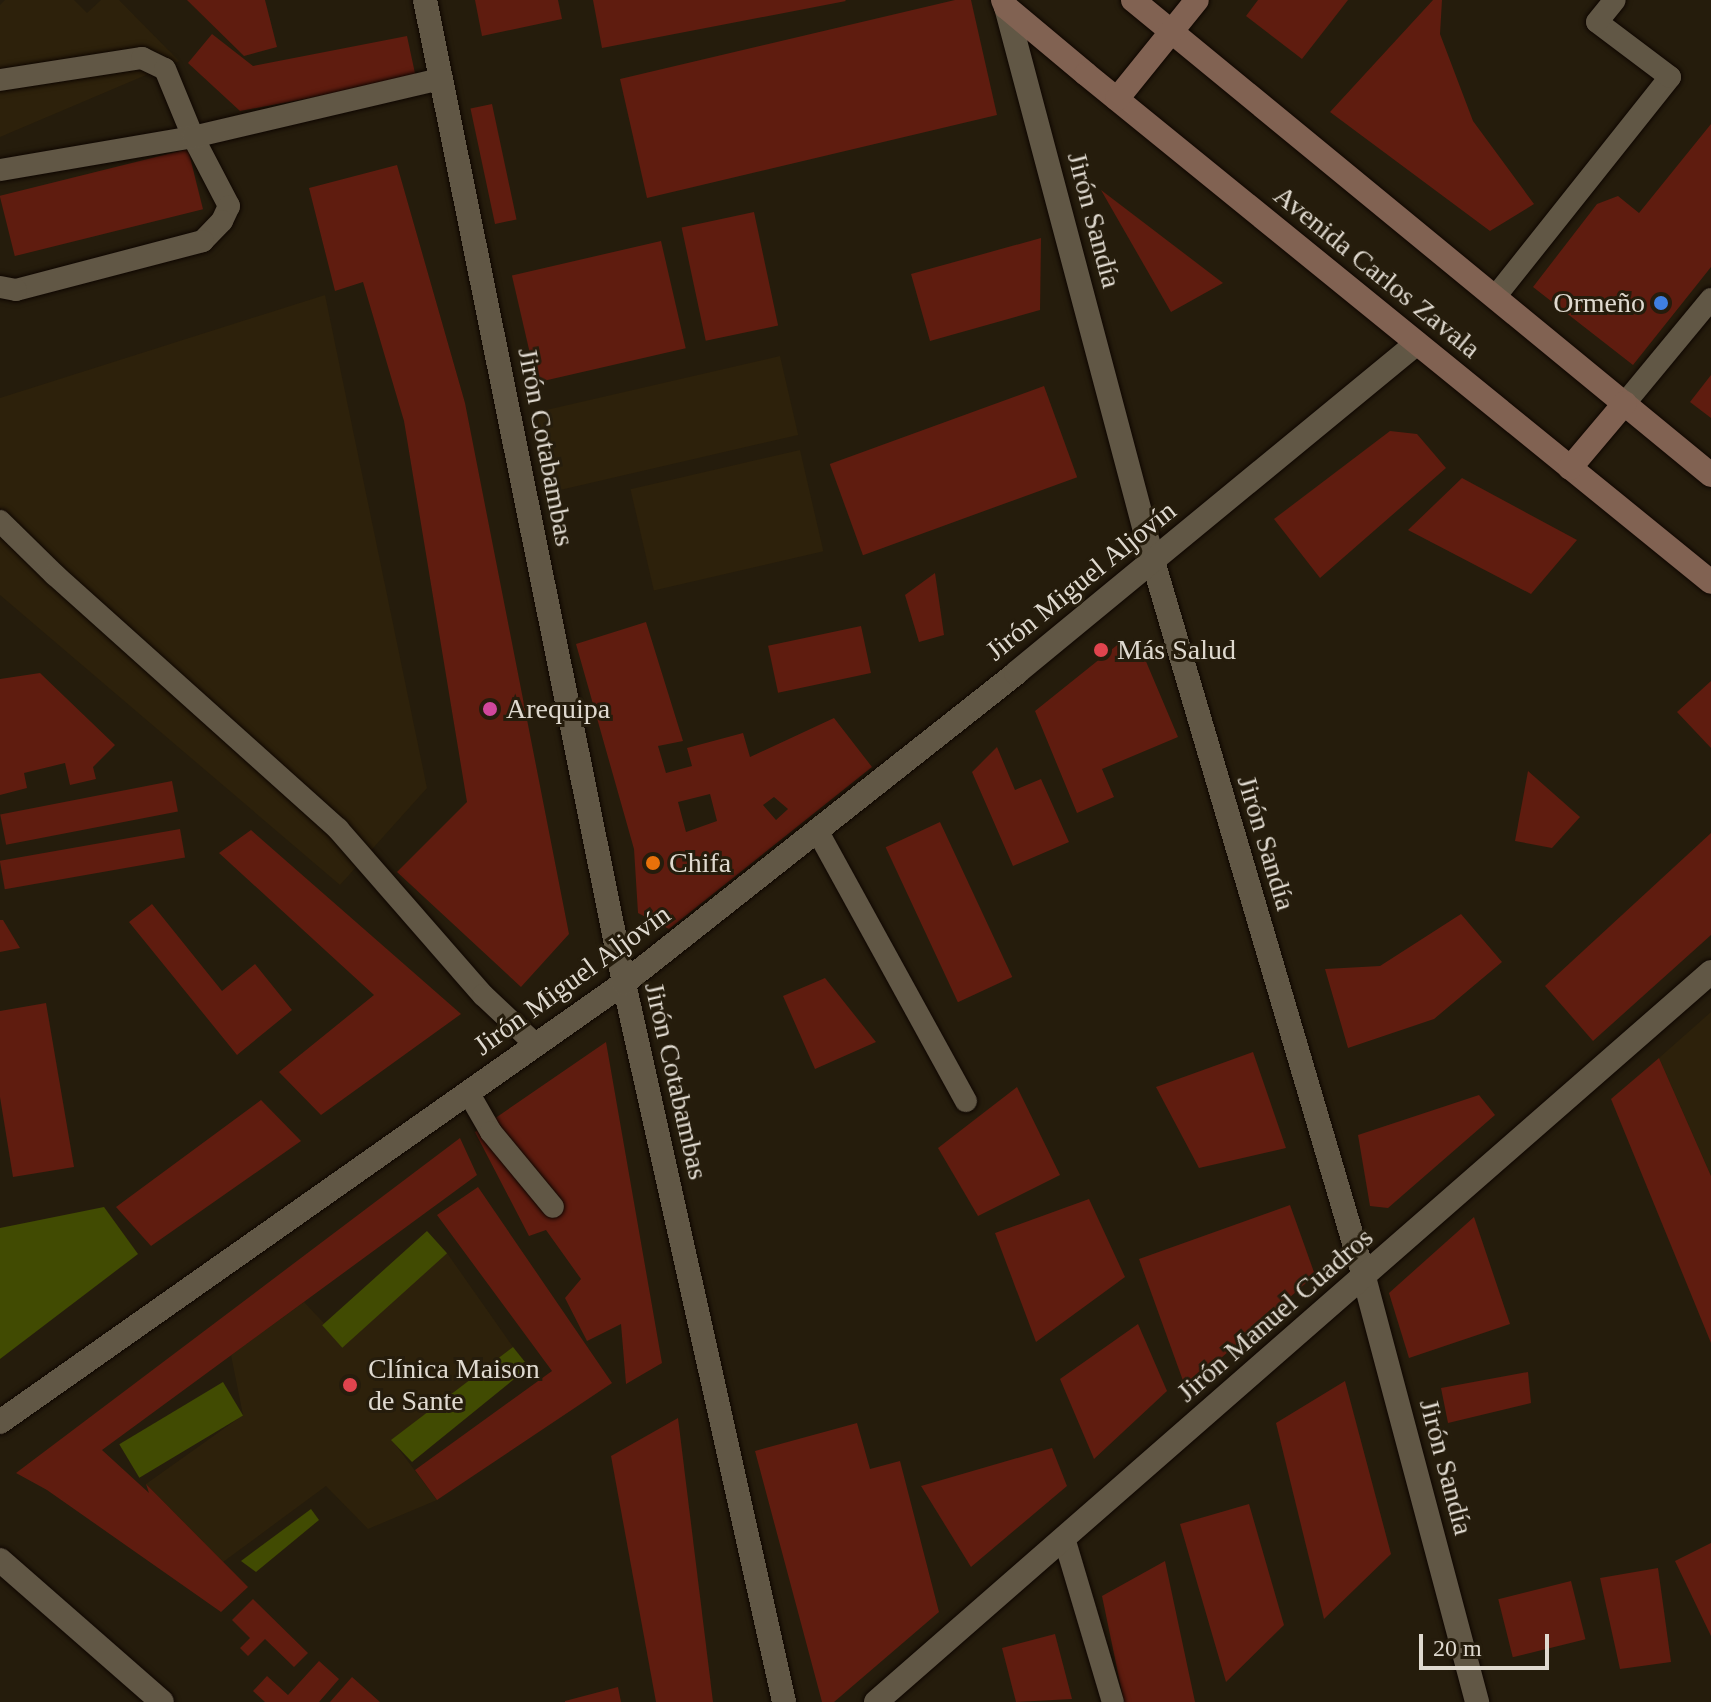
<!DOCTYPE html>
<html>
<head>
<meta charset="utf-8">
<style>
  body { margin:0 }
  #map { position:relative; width:1711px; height:1702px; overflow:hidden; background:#251c0c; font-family:Georgia,serif }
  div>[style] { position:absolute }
  .built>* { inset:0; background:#2d210b; transform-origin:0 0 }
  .green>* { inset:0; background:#414b02; transform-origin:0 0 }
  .building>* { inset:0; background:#5f1c0f; transform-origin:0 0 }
  .roads { filter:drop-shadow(0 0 2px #0e0600) drop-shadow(0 0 2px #0e0600) }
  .service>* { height:22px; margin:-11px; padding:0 11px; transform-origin:11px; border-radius:11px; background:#615745 }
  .minor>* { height:24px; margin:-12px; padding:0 12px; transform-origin:12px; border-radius:12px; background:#615745 }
  .tertiary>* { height:24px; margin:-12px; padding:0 12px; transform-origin:12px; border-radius:12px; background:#615745 }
  .secondary>* { height:24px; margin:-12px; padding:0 12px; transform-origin:12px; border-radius:12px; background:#816252 }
  .dots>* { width:22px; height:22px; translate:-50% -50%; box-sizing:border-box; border:4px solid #251c0c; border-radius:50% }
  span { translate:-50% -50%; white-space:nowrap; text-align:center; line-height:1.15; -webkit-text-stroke:6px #251c0c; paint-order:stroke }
  .street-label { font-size:28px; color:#dfd9cf }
  .poi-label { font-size:28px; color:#dfd9cf }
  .right { translate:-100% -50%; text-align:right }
  .left { translate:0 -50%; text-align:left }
  .scale { position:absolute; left:1419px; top:1634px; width:130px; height:36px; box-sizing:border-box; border:4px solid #dfd9cf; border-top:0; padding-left:10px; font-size:24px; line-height:28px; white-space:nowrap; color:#dfd9cf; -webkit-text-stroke:6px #251c0c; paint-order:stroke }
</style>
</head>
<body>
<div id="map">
  <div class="built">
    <div style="clip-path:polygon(5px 0,74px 0,87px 13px,101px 0,119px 0,179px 61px,0 137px,0 5px)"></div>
    <div style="clip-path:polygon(325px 295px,427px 788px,340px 885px,0 595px,0 398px)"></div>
    <div style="left:780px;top:356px;width:81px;height:250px;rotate:77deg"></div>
    <div style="left:800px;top:450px;width:104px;height:174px;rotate:77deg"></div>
    <div style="clip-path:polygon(1711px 1012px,1711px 1176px,1659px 1058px)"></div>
    <div style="clip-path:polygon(447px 1253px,513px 1347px,392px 1440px,437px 1500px,368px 1529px,326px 1486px,223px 1562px,146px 1484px,243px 1415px,231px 1355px,304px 1302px,335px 1335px)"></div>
  </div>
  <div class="green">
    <div style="clip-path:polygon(104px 1207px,138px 1254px,0 1359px,0 1228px)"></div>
    <div style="left:427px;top:1231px;width:30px;height:141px;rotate:48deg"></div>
    <div style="clip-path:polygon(513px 1347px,529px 1367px,412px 1462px,391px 1440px)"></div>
    <div style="left:223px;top:1382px;width:39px;height:121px;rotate:59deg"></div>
    <div style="clip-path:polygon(311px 1509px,319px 1520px,256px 1572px,241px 1561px)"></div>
  </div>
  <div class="building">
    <div style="clip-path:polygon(187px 0,265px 0,277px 47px,244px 56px)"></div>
    <div style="clip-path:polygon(475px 0,558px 0,562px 19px,482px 36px)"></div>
    <div style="clip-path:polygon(593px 0,845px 0,846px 1px,602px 48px)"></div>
    <div style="clip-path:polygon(955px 0,971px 0,997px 115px,647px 198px,620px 79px)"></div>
    <div style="clip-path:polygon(1258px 0,1348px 0,1302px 59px,1246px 16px)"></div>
    <div style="clip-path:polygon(1433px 0,1442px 0,1440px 34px,1473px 121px,1534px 204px,1490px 231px,1330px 112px)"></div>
    <div style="clip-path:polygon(212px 34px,253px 66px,407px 36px,416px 78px,240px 111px,188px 63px)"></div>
    <div style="left:492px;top:104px;width:118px;height:22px;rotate:78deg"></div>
    <div style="clip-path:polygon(1711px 124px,1711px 267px,1633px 365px,1533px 287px,1597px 204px,1618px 196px,1639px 213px)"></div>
    <div style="left:188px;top:149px;width:62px;height:194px;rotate:76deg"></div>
    <div style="clip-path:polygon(397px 165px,465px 403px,569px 934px,521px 987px,397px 872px,467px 802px,404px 421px,363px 282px,335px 291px,309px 188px)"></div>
    <div style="clip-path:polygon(1101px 190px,1223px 283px,1171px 312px)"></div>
    <div style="left:754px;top:212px;width:116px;height:74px;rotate:78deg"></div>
    <div style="clip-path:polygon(1041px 238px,1040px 310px,930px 341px,911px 274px)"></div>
    <div style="left:661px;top:241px;width:110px;height:153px;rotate:77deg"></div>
    <div style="clip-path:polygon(1711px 375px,1711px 418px,1690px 402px)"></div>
    <div style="left:1044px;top:386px;width:97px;height:228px;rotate:70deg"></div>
    <div style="clip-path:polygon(1390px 431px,1417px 434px,1446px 468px,1320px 578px,1274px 519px)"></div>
    <div style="clip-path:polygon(1462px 478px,1577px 540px,1531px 594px,1408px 530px)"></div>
    <div style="clip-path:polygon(935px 573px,944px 635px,919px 642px,905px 595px)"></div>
    <div style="clip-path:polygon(evenodd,646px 622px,683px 741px,658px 746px,666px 773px,692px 766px,687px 748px,743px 733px,750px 757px,834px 718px,872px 767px,669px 929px,638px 913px,634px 849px,576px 644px,646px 622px,710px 794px,717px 821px,686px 832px,678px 802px,710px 794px,646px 622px,774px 797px,788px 809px,776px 820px,763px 805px,774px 797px)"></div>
    <div style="left:861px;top:626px;width:48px;height:95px;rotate:78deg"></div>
    <div style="clip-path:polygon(1121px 642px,1142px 652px,1178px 737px,1102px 769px,1114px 797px,1077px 813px,1035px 711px)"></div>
    <div style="clip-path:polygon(40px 673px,115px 745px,93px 767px,96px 779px,70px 785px,65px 763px,24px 773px,27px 788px,0 795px,0 679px)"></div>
    <div style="clip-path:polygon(1711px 681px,1711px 748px,1677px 712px)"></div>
    <div style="clip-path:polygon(997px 747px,1015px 790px,1041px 779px,1069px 842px,1013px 866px,972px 772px)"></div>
    <div style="clip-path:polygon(1528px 771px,1580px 817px,1552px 848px,1515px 841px)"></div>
    <div style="left:172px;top:781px;width:31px;height:175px;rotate:79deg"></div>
    <div style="left:940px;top:822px;width:171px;height:60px;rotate:65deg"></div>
    <div style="left:180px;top:829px;width:29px;height:183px;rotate:80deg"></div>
    <div style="clip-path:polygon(251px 830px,461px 1014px,321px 1115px,279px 1072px,374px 995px,219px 853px)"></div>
    <div style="clip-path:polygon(1711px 833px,1711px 935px,1593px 1041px,1545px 986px)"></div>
    <div style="clip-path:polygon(152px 904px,222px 991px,255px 964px,292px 1010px,237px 1055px,129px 922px)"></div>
    <div style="clip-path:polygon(1461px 914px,1502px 962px,1434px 1019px,1348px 1048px,1325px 969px,1380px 966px)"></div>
    <div style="clip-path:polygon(0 920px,3px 920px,20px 948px,0 952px)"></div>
    <div style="clip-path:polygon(825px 978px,876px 1042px,815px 1069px,783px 996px)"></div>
    <div style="clip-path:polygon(46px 1003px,74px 1167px,13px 1177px,0 1097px,0 1011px)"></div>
    <div style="clip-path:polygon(606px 1042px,662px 1363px,626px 1384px,621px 1324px,587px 1341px,565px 1298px,581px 1279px,546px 1230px,529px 1236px,475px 1132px)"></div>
    <div style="clip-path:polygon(1253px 1052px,1286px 1148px,1199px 1168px,1156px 1087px)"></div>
    <div style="clip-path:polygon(1659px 1058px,1711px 1176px,1711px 1343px,1611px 1099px)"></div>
    <div style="clip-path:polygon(1017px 1087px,1060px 1175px,978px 1216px,938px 1148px)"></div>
    <div style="clip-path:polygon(1479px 1095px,1495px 1115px,1388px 1208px,1370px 1206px,1358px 1135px)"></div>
    <div style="clip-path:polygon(261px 1100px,301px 1141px,151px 1246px,116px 1207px)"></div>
    <div style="clip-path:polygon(460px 1138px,477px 1175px,102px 1450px,149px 1493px,146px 1484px,248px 1587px,221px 1612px,47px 1490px,16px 1473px)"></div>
    <div style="clip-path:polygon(478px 1187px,612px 1383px,437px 1500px,415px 1470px,552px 1371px,437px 1215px)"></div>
    <div style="clip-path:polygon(1089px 1199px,1125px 1277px,1036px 1342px,995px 1233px)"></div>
    <div style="clip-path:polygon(1290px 1205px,1315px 1275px,1186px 1389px,1139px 1259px)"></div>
    <div style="clip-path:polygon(1474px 1217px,1510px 1324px,1409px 1358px,1389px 1293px)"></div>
    <div style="clip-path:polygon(1138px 1324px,1167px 1391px,1094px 1459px,1060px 1379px)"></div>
    <div style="clip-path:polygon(1528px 1372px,1531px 1403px,1448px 1423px,1441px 1388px)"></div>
    <div style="clip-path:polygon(1345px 1381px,1391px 1554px,1324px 1619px,1276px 1423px)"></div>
    <div style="clip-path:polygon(678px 1418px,713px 1702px,656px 1702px,611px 1456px)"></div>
    <div style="clip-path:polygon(857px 1423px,870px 1469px,900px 1461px,939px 1612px,834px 1702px,822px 1702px,755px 1451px)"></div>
    <div style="clip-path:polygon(1052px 1448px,1067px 1486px,971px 1567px,921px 1486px)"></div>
    <div style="clip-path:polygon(1249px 1504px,1284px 1625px,1226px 1682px,1180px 1524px)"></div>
    <div style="clip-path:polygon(1711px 1543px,1711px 1636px,1675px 1561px)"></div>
    <div style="clip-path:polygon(1165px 1561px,1195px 1702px,1124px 1702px,1102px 1596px)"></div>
    <div style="clip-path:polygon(1658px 1568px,1671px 1662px,1620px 1669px,1600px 1578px)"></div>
    <div style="left:1571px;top:1581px;width:60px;height:75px;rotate:76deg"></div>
    <div style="clip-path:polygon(253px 1599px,308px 1653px,294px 1667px,265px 1639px,248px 1656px,240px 1648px,250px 1638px,232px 1620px)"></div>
    <div style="clip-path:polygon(1055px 1634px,1072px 1699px,1016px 1702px,1002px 1648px)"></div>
    <div style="clip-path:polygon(319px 1661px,339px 1679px,319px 1702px,265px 1702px,253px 1691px,267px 1676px,288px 1695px)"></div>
    <div style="clip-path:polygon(352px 1677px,380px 1702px,330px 1702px)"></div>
    <div style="clip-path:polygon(618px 1687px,621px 1702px,565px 1702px,565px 1701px)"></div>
  </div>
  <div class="roads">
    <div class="service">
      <div style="left:0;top:80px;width:144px;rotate:-8.8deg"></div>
      <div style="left:142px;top:58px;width:25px;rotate:26deg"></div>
      <div style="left:165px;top:69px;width:74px;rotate:67.6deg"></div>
      <div style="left:193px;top:137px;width:78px;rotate:62.4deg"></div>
      <div style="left:229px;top:206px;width:17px;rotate:115deg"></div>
      <div style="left:222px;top:221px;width:28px;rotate:134deg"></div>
      <div style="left:203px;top:241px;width:193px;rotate:165.3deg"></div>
      <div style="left:16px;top:290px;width:16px;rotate:-169deg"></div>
      <div style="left:0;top:170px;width:196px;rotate:-9.7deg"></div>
      <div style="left:193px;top:137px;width:255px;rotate:-13.2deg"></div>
      <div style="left:1495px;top:297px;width:281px;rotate:-51.5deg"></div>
      <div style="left:1670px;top:77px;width:91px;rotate:-143deg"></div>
      <div style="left:1597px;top:22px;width:28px;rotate:-51deg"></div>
      <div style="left:1625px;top:403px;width:135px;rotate:-50.4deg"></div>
      <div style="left:0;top:521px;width:77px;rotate:44.5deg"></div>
      <div style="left:55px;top:575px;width:380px;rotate:41.9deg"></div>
      <div style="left:338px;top:829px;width:220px;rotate:48.9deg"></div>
      <div style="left:483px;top:995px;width:73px;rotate:43.3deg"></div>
      <div style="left:818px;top:832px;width:307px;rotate:61.2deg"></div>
      <div style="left:468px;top:1092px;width:46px;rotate:60.1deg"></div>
      <div style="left:491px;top:1132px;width:97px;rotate:50.4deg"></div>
      <div style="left:1064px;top:1538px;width:171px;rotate:73.4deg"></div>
    </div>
    <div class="minor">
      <div style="left:425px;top:0;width:1003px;rotate:78.56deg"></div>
      <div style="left:624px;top:983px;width:737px;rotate:77.45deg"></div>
      <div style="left:1006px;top:7px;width:573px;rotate:75.14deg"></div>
      <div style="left:1153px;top:561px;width:746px;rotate:73.58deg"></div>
      <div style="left:1364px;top:1277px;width:440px;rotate:75.1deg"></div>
      <div style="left:0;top:1560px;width:215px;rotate:41.2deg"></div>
      <div style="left:876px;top:1702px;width:1109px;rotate:-41.16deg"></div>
    </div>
    <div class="tertiary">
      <div style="left:0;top:1422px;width:763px;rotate:-35.13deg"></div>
      <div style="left:624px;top:983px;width:500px;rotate:-38.3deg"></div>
      <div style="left:1016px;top:673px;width:519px;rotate:-39.45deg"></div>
    </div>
    <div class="secondary">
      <div style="left:1003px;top:0;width:8px;rotate:67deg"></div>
      <div style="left:1006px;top:7px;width:104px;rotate:39.9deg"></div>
      <div style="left:1086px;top:74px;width:805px;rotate:39.1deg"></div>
      <div style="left:1133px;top:0;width:748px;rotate:39.41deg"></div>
      <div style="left:1117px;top:99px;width:127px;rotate:-51.1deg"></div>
      <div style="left:1570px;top:468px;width:85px;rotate:-49.8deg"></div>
    </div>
  </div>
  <div class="dots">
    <div style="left:1661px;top:303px;background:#3f7fe0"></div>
    <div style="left:1101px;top:650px;background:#e0444e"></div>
    <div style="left:490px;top:709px;background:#d1479c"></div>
    <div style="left:653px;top:863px;background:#e8710a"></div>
    <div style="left:350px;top:1385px;background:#e0444e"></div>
  </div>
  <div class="street-label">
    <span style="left:1094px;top:220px;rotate:75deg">Jirón Sandía</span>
    <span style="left:1377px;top:272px;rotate:39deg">Avenida Carlos Zavala</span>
    <span style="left:546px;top:447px;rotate:79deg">Jirón Cotabambas</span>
    <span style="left:1081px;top:581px;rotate:-39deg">Jirón Miguel Aljovín</span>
    <span style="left:1266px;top:843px;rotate:73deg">Jirón Sandía</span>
    <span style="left:572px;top:980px;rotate:-36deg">Jirón Miguel Aljovín</span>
    <span style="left:676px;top:1081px;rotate:77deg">Jirón Cotabambas</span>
    <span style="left:1275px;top:1315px;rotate:-41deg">Jirón Manuel Cuadros</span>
    <span style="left:1446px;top:1467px;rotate:75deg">Jirón Sandía</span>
  </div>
  <div class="poi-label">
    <span class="right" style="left:1645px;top:303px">Ormeño</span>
    <span class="left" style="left:1117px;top:650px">Más Salud</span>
    <span class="left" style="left:506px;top:709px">Arequipa</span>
    <span class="left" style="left:669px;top:863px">Chifa</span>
    <span class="left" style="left:368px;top:1385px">Clínica Maison<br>de Sante</span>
  </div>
  <div class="scale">20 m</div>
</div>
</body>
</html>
